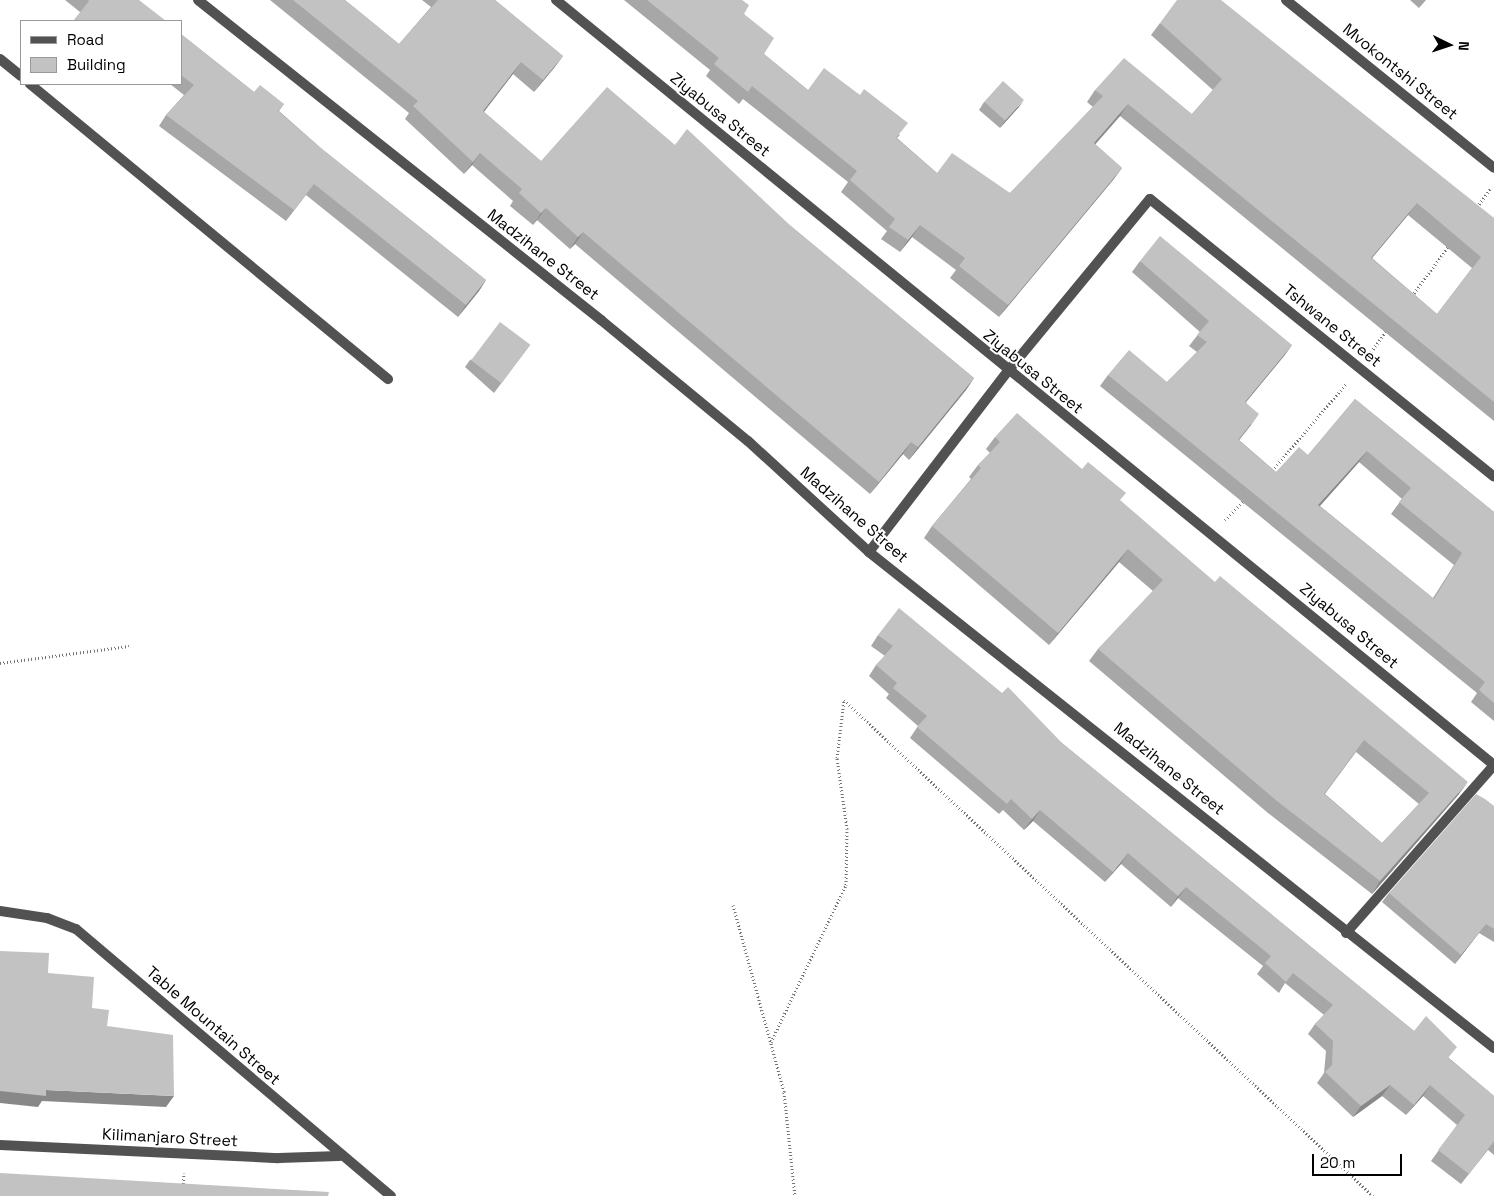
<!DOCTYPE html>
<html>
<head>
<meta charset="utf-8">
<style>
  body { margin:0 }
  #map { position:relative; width:1494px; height:1196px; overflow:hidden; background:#fff; font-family:"Space Grotesk",sans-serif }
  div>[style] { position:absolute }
  .path>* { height:3px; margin-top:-1.5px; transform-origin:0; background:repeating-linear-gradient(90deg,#747474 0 1px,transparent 0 3.5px) }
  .service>* { height:10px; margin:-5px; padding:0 5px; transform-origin:5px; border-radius:5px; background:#525252 }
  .minor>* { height:10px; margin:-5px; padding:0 5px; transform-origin:5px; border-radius:5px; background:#525252 }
  .wall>* { inset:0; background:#a7a7a7 }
  .shaded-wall>* { inset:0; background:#888 }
  .building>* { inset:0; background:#c2c2c2; transform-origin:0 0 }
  span { translate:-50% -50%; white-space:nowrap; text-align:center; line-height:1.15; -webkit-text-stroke:4px #fff; paint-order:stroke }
  .street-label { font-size:16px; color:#000 }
  .legend { position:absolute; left:20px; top:20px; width:162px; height:65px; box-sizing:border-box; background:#fff; border:1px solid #999; margin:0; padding:6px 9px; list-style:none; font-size:15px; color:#000 }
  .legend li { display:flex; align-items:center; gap:10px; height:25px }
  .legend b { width:25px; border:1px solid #999 }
  .north { position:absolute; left:1424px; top:20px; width:50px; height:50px; -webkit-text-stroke:4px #fff; paint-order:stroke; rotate:94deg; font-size:14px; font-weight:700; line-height:20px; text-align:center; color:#000 }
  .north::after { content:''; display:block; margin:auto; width:18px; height:22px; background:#000; clip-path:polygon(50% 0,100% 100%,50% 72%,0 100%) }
  .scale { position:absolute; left:1312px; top:1154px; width:90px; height:22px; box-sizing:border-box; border:2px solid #000; border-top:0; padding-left:6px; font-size:15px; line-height:18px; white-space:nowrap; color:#000; -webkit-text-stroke:4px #fff; paint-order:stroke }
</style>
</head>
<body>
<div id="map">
  <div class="path">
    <div style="left:1477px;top:207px;width:24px;rotate:-54deg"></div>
    <div style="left:1412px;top:296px;width:64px;rotate:-53.8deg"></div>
    <div style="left:1371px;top:352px;width:26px;rotate:-54deg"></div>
    <div style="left:1270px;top:473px;width:118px;rotate:-49.5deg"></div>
    <div style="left:1225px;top:520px;width:29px;rotate:-46deg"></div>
    <div style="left:0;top:663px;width:130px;rotate:-7.5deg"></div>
    <div style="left:844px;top:700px;width:725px;rotate:43.16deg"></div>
    <div style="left:733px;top:905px;width:194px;rotate:74.7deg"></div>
    <div style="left:784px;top:1092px;width:105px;rotate:84deg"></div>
    <div style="left:771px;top:1042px;width:174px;rotate:-64.5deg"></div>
    <div style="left:846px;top:885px;width:56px;rotate:-89deg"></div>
    <div style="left:847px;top:829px;width:72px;rotate:-98deg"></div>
    <div style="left:837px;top:758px;width:58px;rotate:-83.1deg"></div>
    <div style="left:183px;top:1187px;width:14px;rotate:-86deg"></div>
  </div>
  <div class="service">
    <div style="left:0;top:59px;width:27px;rotate:39deg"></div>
    <div style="left:30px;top:84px;width:464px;rotate:39.5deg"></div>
  </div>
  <div class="minor">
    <div style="left:198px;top:0;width:515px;rotate:38.45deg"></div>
    <div style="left:601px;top:320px;width:190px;rotate:39.5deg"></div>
    <div style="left:748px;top:441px;width:164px;rotate:42.5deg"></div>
    <div style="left:869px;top:552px;width:798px;rotate:38.44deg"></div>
    <div style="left:556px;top:0;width:1210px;rotate:39.2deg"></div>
    <div style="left:1286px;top:0;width:267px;rotate:38.9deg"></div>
    <div style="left:869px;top:552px;width:228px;rotate:-52.5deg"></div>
    <div style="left:1008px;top:371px;width:223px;rotate:-50.5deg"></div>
    <div style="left:1150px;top:199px;width:442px;rotate:38.9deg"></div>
    <div style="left:0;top:911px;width:48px;rotate:8.5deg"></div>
    <div style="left:47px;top:918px;width:31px;rotate:21deg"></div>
    <div style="left:76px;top:929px;width:413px;rotate:40.3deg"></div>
    <div style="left:1346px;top:933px;width:224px;rotate:-48.6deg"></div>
    <div style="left:0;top:1145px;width:279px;rotate:2.7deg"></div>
    <div style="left:279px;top:1158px;width:60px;rotate:-1.9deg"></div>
  </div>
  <div class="wall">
    <div style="clip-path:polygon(65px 0,139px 0,80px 12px)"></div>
    <div style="clip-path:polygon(270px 0,345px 0,399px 44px,431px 7px,422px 0,495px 0,563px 56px,554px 68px,534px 92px,513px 74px,484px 112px,541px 161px,675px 145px,792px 227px,974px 378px,966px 390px,909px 460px,903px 454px,870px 494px,575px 244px,570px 249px,537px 220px,533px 225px,510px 206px,513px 201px,472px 165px,464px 174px,405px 119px,409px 113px)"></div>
    <div style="clip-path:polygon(evenodd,624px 0,742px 0,744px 14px,764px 54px,808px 90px,900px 135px,897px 138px,937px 173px,1010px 193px,1093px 107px,1087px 102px,1095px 90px,1192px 114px,1213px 90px,1151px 35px,1160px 23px,1494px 218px,1494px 421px,1120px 116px,1095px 144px,1122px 168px,1113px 180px,999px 317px,950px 278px,956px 270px,912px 237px,900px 252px,881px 239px,887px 231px,841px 192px,848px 182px,743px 99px,739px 104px,706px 76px,710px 70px,624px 0,1408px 215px,1472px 268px,1437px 314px,1372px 258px,1408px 215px)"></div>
    <div style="clip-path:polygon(1410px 0,1426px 0,1419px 8px)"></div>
    <div style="clip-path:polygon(181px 34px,254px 92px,284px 104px,279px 111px,322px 149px,486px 280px,479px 291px,458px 317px,306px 195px,286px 221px,159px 126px,166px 115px,184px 95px,170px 84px,181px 84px)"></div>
    <div style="clip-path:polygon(984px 102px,1019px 107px,1000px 128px,979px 110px)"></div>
    <div style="clip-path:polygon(evenodd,1140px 261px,1292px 345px,1284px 356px,1246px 402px,1251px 425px,1239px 440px,1276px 472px,1308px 455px,1355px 399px,1494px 512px,1494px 721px,1471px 702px,1477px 693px,1100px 386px,1108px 375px,1167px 382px,1197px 352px,1189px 346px,1200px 332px,1132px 272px,1140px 261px,1359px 462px,1402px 499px,1391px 514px,1454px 565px,1433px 598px,1320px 506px,1359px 462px)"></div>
    <div style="clip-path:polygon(530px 345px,494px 393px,465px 367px,470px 360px)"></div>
    <div style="clip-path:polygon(evenodd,995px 437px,1082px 469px,1120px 501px,1459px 794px,1372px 894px,1268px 813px,1089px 661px,1098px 649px,1153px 591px,1119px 562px,1049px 645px,924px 538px,932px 526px,971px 479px,969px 477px,978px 465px,990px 453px,986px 449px,995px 437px,1356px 752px,1419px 804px,1382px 843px,1325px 794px,1356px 752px)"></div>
    <div style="clip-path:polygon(878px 635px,1062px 743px,1414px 1031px,1449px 1058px,1494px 1096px,1494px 1155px,1488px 1150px,1461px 1184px,1431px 1161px,1457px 1125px,1423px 1096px,1406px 1115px,1382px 1096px,1353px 1117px,1317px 1083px,1324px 1073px,1326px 1051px,1308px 1034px,1315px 1024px,1324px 1015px,1285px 983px,1279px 993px,1257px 974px,1263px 966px,1178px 898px,1171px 907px,1121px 864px,1105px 882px,1033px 821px,1024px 830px,1003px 810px,999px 814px,910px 738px,918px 726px,886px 698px,889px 694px,869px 676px,876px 665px,885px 656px,871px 646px)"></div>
    <div style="clip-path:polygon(1494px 806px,1494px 942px,1479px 933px,1455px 964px,1382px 902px,1389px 893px)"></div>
  </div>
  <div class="shaded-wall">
    <div style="clip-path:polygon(563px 56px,554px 68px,534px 92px,543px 80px)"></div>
    <div style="clip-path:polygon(521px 62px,513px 74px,475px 123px,483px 111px)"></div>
    <div style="clip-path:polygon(1024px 100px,1019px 107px,1000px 128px,1005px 121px)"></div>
    <div style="clip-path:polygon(1128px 104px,1120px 116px,1086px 155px,1094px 143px)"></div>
    <div style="clip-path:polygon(480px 153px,472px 165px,464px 174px,473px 162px)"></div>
    <div style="clip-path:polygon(1122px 168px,1113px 180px,999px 317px,1008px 305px)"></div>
    <div style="clip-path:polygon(1417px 203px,1408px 215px,1362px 270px,1371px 258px)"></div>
    <div style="clip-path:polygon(546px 208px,537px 220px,533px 225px,541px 213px)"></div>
    <div style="clip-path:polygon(920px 225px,912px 237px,900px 252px,908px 240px)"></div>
    <div style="clip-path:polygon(583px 232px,575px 244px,570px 249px,578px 237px)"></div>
    <div style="clip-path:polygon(486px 280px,479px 291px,458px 317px,466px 305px)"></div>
    <div style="clip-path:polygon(1292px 345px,1284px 356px,1237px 413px,1245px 402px)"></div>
    <div style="clip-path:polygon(974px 378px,966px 390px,909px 460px,918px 447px)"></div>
    <div style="clip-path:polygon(1259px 414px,1251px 425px,1230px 451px,1238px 440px)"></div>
    <div style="clip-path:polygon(911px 442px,903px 454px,870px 494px,879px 482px)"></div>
    <div style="clip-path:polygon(1367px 451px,1359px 462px,1310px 517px,1318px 505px)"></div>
    <div style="clip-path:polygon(1128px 549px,1119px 562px,1049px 645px,1058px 633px)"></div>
    <div style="clip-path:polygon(1468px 782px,1459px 794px,1372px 894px,1380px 881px)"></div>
    <div style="clip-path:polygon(1040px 810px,1033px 821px,1024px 830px,1032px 819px)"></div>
    <div style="clip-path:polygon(1128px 853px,1121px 864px,1105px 882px,1113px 872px)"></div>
    <div style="clip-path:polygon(1186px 887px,1178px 898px,1171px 907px,1178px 896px)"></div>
    <div style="clip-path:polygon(1486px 924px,1479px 933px,1455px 964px,1461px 955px)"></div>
    <div style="clip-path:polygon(1390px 1085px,1382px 1096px,1353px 1117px,1361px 1106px)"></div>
    <div style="clip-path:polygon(1430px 1085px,1423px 1096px,1406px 1115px)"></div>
    <div style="clip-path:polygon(46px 1090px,174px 1096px,166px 1107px,42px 1101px,38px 1107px,0 1103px,0 1091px)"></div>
  </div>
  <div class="building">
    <div style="clip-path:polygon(88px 0,139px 0,166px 21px,73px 21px,89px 1px)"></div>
    <div style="clip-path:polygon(293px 0,345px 0,399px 44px,438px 0,495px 0,563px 56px,543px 80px,521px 62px,483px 111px,541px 161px,607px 87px,675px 145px,687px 129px,792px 227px,974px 378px,918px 447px,911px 442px,879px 482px,583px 232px,578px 237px,546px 208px,541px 213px,519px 193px,522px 189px,480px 153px,473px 162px,413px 106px,418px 101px)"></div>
    <div style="clip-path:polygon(evenodd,647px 0,742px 0,749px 5px,744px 14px,774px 38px,764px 54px,808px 90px,824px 68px,860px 95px,864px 89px,908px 123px,896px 138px,937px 173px,952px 153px,1010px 193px,1103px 96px,1095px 90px,1124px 58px,1192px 114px,1222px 79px,1160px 23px,1177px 0,1221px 0,1494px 218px,1494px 402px,1128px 104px,1094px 143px,1122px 168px,1008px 305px,959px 266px,965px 258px,920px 225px,908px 240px,889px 227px,895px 219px,850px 180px,857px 171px,752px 86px,748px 92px,714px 64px,719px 58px,647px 0,1417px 203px,1481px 257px,1437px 314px,1371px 258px,1417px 203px)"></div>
    <div style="clip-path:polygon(181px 34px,254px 92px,260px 85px,284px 104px,278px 111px,322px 149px,486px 280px,466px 305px,314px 184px,294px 210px,166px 115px,194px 85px,181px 75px)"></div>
    <div style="left:1003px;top:81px;width:28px;height:28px;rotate:42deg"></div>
    <div style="clip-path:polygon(evenodd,1160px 236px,1292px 345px,1245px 402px,1259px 414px,1238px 440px,1276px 472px,1299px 447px,1308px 455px,1355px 399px,1494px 512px,1494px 703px,1479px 690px,1485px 682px,1108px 375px,1129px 350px,1167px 382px,1207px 342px,1197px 335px,1209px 321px,1140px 261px,1160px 236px,1367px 451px,1411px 488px,1399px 502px,1462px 553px,1434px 599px,1318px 505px,1367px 451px)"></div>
    <div style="left:500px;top:322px;width:38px;height:48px;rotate:37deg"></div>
    <div style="clip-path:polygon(evenodd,1017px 413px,1082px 469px,1088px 462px,1126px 493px,1120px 500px,1215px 582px,1220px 576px,1468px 782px,1380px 881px,1277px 801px,1098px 649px,1163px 580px,1128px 549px,1058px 633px,932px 526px,981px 468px,978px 465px,1000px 442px,995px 437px,1017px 413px,1364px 740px,1429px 793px,1382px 843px,1324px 794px,1364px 740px)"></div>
    <div style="clip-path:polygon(899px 608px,1002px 693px,1008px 687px,1062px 743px,1414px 1031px,1426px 1016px,1457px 1047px,1448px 1058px,1494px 1096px,1494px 1141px,1469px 1174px,1438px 1150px,1465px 1115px,1430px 1085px,1414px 1105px,1390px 1085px,1361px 1106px,1325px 1072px,1332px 1065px,1333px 1041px,1315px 1024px,1333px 1005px,1293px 973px,1286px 982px,1265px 963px,1271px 956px,1186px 887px,1178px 896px,1128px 853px,1113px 872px,1040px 810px,1032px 819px,1011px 799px,1007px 804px,917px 727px,927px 716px,893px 688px,897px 683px,876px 665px,893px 646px,878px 635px)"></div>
    <div style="clip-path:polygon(1476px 794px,1485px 799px,1494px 806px,1494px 929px,1486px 924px,1461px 955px,1389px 893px)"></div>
    <div style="clip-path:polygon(0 951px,49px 953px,48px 973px,94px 977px,92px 1008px,109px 1010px,107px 1026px,173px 1035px,174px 1096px,46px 1090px,46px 1096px,0 1091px)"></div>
    <div style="clip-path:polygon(0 1173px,329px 1192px,328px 1196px,0 1196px)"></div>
  </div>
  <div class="street-label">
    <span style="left:1400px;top:72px;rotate:39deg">Mvokontshi Street</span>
    <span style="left:720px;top:115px;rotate:39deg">Ziyabusa Street</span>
    <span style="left:543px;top:255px;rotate:38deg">Madzihane Street</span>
    <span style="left:1332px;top:326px;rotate:39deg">Tshwane Street</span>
    <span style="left:1033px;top:372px;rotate:39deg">Ziyabusa Street</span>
    <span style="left:854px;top:515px;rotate:41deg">Madzihane Street</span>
    <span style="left:1349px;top:626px;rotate:40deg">Ziyabusa Street</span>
    <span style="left:1169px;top:769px;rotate:39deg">Madzihane Street</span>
    <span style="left:213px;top:1026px;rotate:41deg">Table Mountain Street</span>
    <span style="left:170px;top:1138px;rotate:3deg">Kilimanjaro Street</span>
  </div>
  <ul class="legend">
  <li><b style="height:6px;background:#525252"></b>Road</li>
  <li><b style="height:14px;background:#c2c2c2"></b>Building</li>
  </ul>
  <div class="north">N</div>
  <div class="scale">20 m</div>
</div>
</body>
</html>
